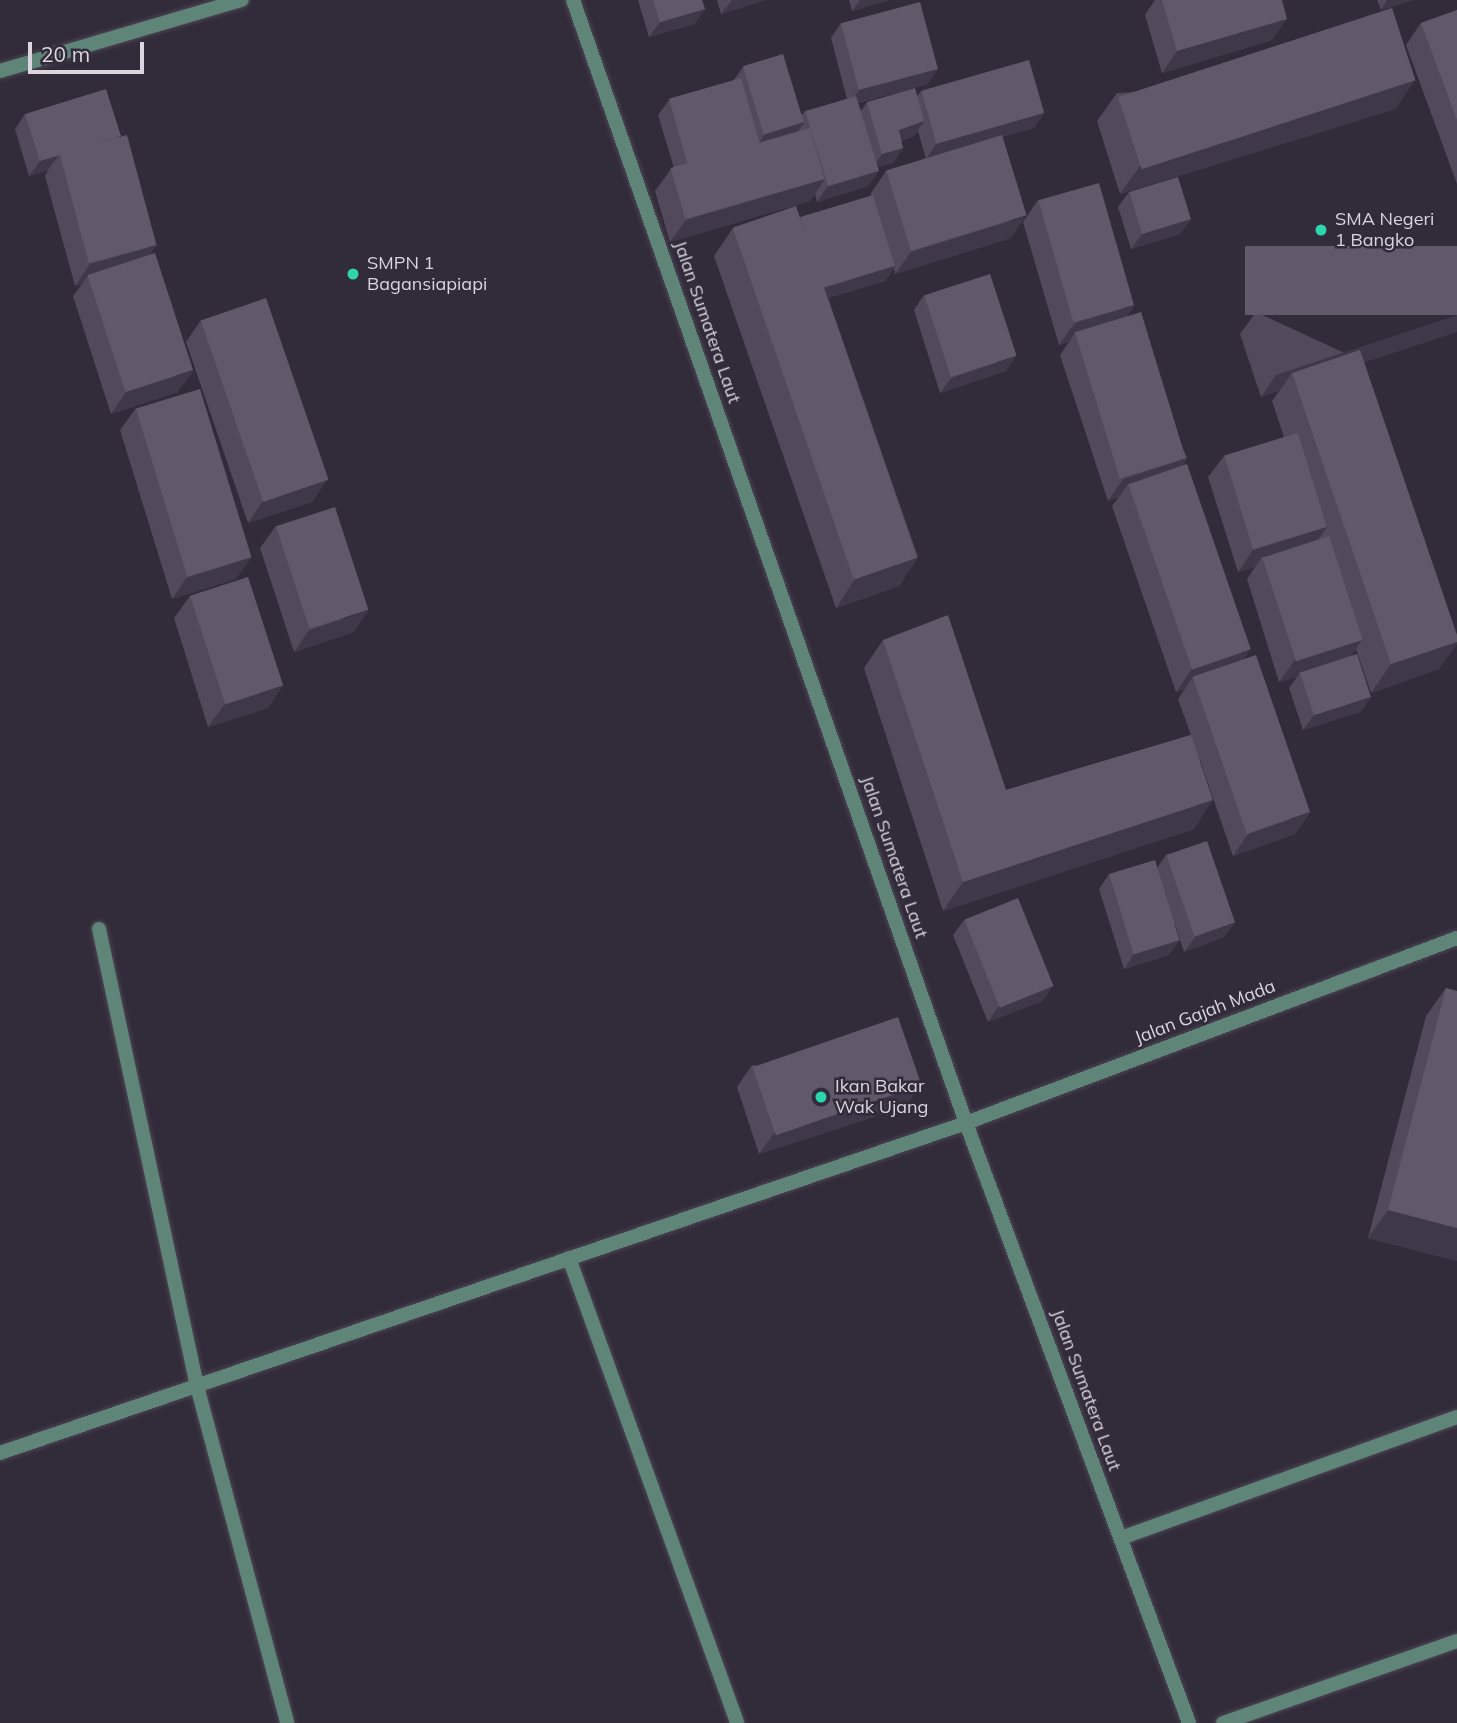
<!DOCTYPE html>
<html>
<head>
<meta charset="utf-8">
<style>
  body { margin:0 }
  #map { position:relative; width:1457px; height:1723px; overflow:hidden; background:#322b3a; font-family:Mulish,sans-serif }
  div>[style] { position:absolute }
  .roads { filter:drop-shadow(0 0 2px #4d4654) drop-shadow(0 0 2px #4d4654) }
  .minor>* { height:14px; margin:-7px; padding:0 7px; transform-origin:7px; border-radius:7px; background:#5e8577 }
  .wall>* { inset:0; background:#524a5b }
  .shaded-wall>* { inset:0; background:#3f3848 }
  .building>* { inset:0; background:#615969; transform-origin:0 0 }
  .dots>* { width:19px; height:19px; translate:-50% -50%; box-sizing:border-box; border:4px solid #322b3a; border-radius:50% }
  span { translate:-50% -50%; white-space:nowrap; text-align:center; line-height:1.15; -webkit-text-stroke:5px #322b3a; paint-order:stroke }
  .poi-label { font-size:18px; color:#dad5df }
  .left { translate:0 -50%; text-align:left }
  .street-label { font-size:18px; color:#dad5df }
  .scale { position:absolute; left:28px; top:42px; width:116px; height:32px; box-sizing:border-box; border:4px solid #dad5df; border-top:0; padding-left:9px; font-size:21px; line-height:24px; white-space:nowrap; color:#dad5df; -webkit-text-stroke:5px #322b3a; paint-order:stroke }
</style>
</head>
<body>
<div id="map">
  <div class="roads">
    <div class="minor">
      <div style="left:573px;top:0;width:1190px;rotate:70.71deg"></div>
      <div style="left:966px;top:1123px;width:640px;rotate:69.61deg"></div>
      <div style="left:0;top:71px;width:252px;rotate:-16.4deg"></div>
      <div style="left:99px;top:929px;width:467px;rotate:77.9deg"></div>
      <div style="left:197px;top:1386px;width:349px;rotate:75deg"></div>
      <div style="left:569px;top:1258px;width:494px;rotate:70.1deg"></div>
      <div style="left:0;top:1453px;width:1021px;rotate:-18.86deg"></div>
      <div style="left:966px;top:1123px;width:525px;rotate:-20.65deg"></div>
      <div style="left:1121px;top:1538px;width:357px;rotate:-19.8deg"></div>
      <div style="left:1223px;top:1723px;width:248px;rotate:-19.3deg"></div>
    </div>
  </div>
  <div class="wall">
    <div style="clip-path:polygon(638px 0,702px 0,705px 9px,694px 24px,649px 37px)"></div>
    <div style="clip-path:polygon(717px 0,765px 0,721px 14px)"></div>
    <div style="clip-path:polygon(849px 0,890px 0,852px 11px)"></div>
    <div style="clip-path:polygon(1155px 0,1282px 0,1272px 40px,1162px 73px,1145px 15px)"></div>
    <div style="clip-path:polygon(1377px 0,1413px 0,1381px 10px)"></div>
    <div style="clip-path:polygon(1457px 10px,1457px 184px,1406px 45px,1421px 23px)"></div>
    <div style="clip-path:polygon(841px 23px,938px 69px,927px 84px,858px 103px,861px 111px,867px 102px,917px 96px,921px 91px,1044px 113px,1034px 128px,1002px 137px,1011px 238px,895px 274px,894px 268px,885px 281px,828px 298px,918px 557px,899px 586px,836px 608px,714px 256px,733px 228px,800px 217px,871px 196px,871px 193px,886px 171px,926px 159px,918px 131px,914px 136px,901px 141px,903px 148px,893px 163px,878px 167px,879px 171px,868px 186px,817px 202px,815px 194px,810px 201px,670px 242px,655px 191px,671px 169px,674px 168px,658px 115px,669px 100px,733px 81px,743px 67px,802px 115px,805px 111px,847px 99px,831px 38px)"></div>
    <div style="clip-path:polygon(1415px 80px,1395px 109px,1120px 194px,1097px 121px,1117px 93px)"></div>
    <div style="clip-path:polygon(25px 114px,120px 137px,150px 254px,178px 392px,111px 414px,73px 296px,82px 284px,75px 286px,45px 176px,48px 170px,29px 176px,15px 129px)"></div>
    <div style="clip-path:polygon(1129px 192px,1191px 219px,1180px 234px,1131px 249px,1118px 207px)"></div>
    <div style="clip-path:polygon(1038px 200px,1127px 316px,1187px 458px,1182px 466px,1244px 659px,1295px 834px,1233px 856px,1200px 760px,1194px 829px,943px 911px,864px 668px,883px 640px,1006px 790px,1191px 735px,1178px 699px,1185px 689px,1176px 692px,1112px 506px,1119px 497px,1108px 501px,1060px 355px,1069px 342px,1059px 345px,1023px 222px)"></div>
    <div style="clip-path:polygon(924px 295px,1006px 371px,940px 393px,914px 310px)"></div>
    <div style="clip-path:polygon(1256px 312px,1364px 362px,1439px 669px,1371px 693px,1356px 649px,1351px 656px,1371px 697px,1360px 712px,1303px 730px,1289px 688px,1297px 677px,1279px 682px,1247px 579px,1255px 567px,1238px 572px,1208px 477px,1224px 456px,1284px 437px,1272px 401px,1280px 390px,1261px 397px,1240px 334px)"></div>
    <div style="clip-path:polygon(201px 320px,327px 480px,312px 502px,248px 523px,186px 342px)"></div>
    <div style="clip-path:polygon(136px 408px,236px 579px,172px 599px,120px 430px)"></div>
    <div style="clip-path:polygon(276px 526px,354px 632px,294px 652px,260px 548px)"></div>
    <div style="clip-path:polygon(190px 596px,268px 708px,208px 727px,174px 618px)"></div>
    <div style="clip-path:polygon(1166px 855px,1235px 922px,1224px 937px,1184px 952px,1175px 924px,1169px 955px,1124px 969px,1099px 889px,1109px 874px,1157px 868px)"></div>
    <div style="clip-path:polygon(964px 920px,1053px 986px,1042px 1001px,988px 1022px,953px 935px)"></div>
    <div style="clip-path:polygon(1446px 988px,1457px 991px,1457px 1261px,1368px 1238px,1426px 1016px)"></div>
    <div style="clip-path:polygon(752px 1065px,921px 1085px,905px 1107px,759px 1154px,737px 1087px)"></div>
  </div>
  <div class="shaded-wall">
    <div style="clip-path:polygon(732px 0,765px 0,721px 14px)"></div>
    <div style="clip-path:polygon(860px 0,890px 0,852px 11px)"></div>
    <div style="clip-path:polygon(1387px 0,1413px 0,1381px 10px)"></div>
    <div style="clip-path:polygon(705px 9px,694px 24px,649px 37px,660px 22px)"></div>
    <div style="clip-path:polygon(1287px 19px,1272px 40px,1162px 73px,1177px 51px)"></div>
    <div style="clip-path:polygon(938px 69px,927px 84px,848px 105px,859px 90px)"></div>
    <div style="clip-path:polygon(1415px 80px,1395px 109px,1120px 194px,1140px 166px)"></div>
    <div style="clip-path:polygon(1044px 113px,1034px 128px,926px 159px,936px 144px)"></div>
    <div style="clip-path:polygon(924px 121px,914px 136px,888px 145px,899px 130px)"></div>
    <div style="clip-path:polygon(804px 122px,794px 137px,758px 145px,764px 135px)"></div>
    <div style="clip-path:polygon(903px 148px,893px 163px,872px 169px,882px 154px)"></div>
    <div style="clip-path:polygon(59px 155px,48px 170px,29px 176px,40px 161px)"></div>
    <div style="clip-path:polygon(879px 171px,868px 186px,817px 202px,827px 187px)"></div>
    <div style="clip-path:polygon(825px 179px,810px 201px,670px 242px,686px 220px)"></div>
    <div style="clip-path:polygon(1026px 216px,1011px 238px,895px 274px,911px 252px)"></div>
    <div style="clip-path:polygon(1191px 219px,1180px 234px,1131px 249px,1142px 234px)"></div>
    <div style="clip-path:polygon(157px 245px,141px 267px,88px 275px,82px 284px,75px 286px,90px 264px)"></div>
    <div style="clip-path:polygon(895px 266px,885px 281px,806px 305px,817px 290px)"></div>
    <div style="clip-path:polygon(1135px 305px,1120px 327px,1075px 333px,1069px 342px,1059px 345px,1075px 323px)"></div>
    <div style="clip-path:polygon(1457px 315px,1457px 332px,1296px 385px,1292px 373px,1280px 390px,1261px 397px,1276px 375px)"></div>
    <div style="clip-path:polygon(1016px 356px,1006px 371px,940px 393px,951px 378px)"></div>
    <div style="clip-path:polygon(194px 370px,178px 392px,111px 414px,126px 392px)"></div>
    <div style="clip-path:polygon(1187px 458px,1172px 480px,1128px 484px,1119px 497px,1108px 501px,1123px 479px)"></div>
    <div style="clip-path:polygon(327px 480px,312px 502px,248px 523px,263px 501px)"></div>
    <div style="clip-path:polygon(1327px 527px,1312px 549px,1262px 557px,1255px 567px,1238px 572px,1253px 550px)"></div>
    <div style="clip-path:polygon(252px 557px,236px 579px,172px 599px,187px 577px)"></div>
    <div style="clip-path:polygon(918px 557px,899px 586px,836px 608px,855px 579px)"></div>
    <div style="clip-path:polygon(369px 610px,354px 632px,294px 652px,309px 630px)"></div>
    <div style="clip-path:polygon(1362px 640px,1347px 662px,1300px 673px,1297px 677px,1279px 682px,1294px 661px)"></div>
    <div style="clip-path:polygon(1457px 642px,1457px 644px,1439px 669px,1371px 693px,1391px 664px)"></div>
    <div style="clip-path:polygon(1250px 650px,1235px 672px,1193px 677px,1185px 689px,1176px 692px,1191px 670px)"></div>
    <div style="clip-path:polygon(283px 686px,268px 708px,208px 727px,224px 705px)"></div>
    <div style="clip-path:polygon(1371px 697px,1360px 712px,1303px 730px,1314px 715px)"></div>
    <div style="clip-path:polygon(1213px 800px,1194px 829px,943px 911px,963px 882px)"></div>
    <div style="clip-path:polygon(1311px 812px,1295px 834px,1233px 856px,1248px 834px)"></div>
    <div style="clip-path:polygon(1235px 922px,1224px 937px,1184px 952px,1195px 937px)"></div>
    <div style="clip-path:polygon(1180px 940px,1169px 955px,1124px 969px,1134px 954px)"></div>
    <div style="clip-path:polygon(1053px 986px,1042px 1001px,988px 1022px,998px 1007px)"></div>
    <div style="clip-path:polygon(921px 1085px,905px 1107px,759px 1154px,774px 1133px)"></div>
    <div style="clip-path:polygon(1388px 1210px,1457px 1228px,1457px 1261px,1368px 1238px)"></div>
  </div>
  <div class="building">
    <div style="clip-path:polygon(653px 0,702px 0,705px 9px,660px 22px)"></div>
    <div style="clip-path:polygon(1162px 0,1282px 0,1287px 19px,1177px 51px)"></div>
    <div style="left:920px;top:2px;width:69px;height:82px;rotate:75deg"></div>
    <div style="left:1392px;top:8px;width:76px;height:288px;rotate:72deg"></div>
    <div style="clip-path:polygon(1457px 10px,1457px 120px,1421px 23px)"></div>
    <div style="left:783px;top:54px;width:71px;height:42px;rotate:73deg"></div>
    <div style="left:1029px;top:60px;width:55px;height:112px;rotate:74deg"></div>
    <div style="left:741px;top:78px;width:68px;height:75px;rotate:74deg"></div>
    <div style="clip-path:polygon(915px 88px,924px 121px,899px 130px,903px 148px,882px 154px,867px 102px)"></div>
    <div style="clip-path:polygon(106px 89px,121px 136px,60px 154px,60px 155px,40px 161px,25px 114px)"></div>
    <div style="left:856px;top:96px;width:78px;height:53px;rotate:73deg"></div>
    <div style="left:810px;top:128px;width:53px;height:145px;rotate:74deg"></div>
    <div style="left:127px;top:135px;width:114px;height:70px;rotate:75deg"></div>
    <div style="left:1002px;top:135px;width:84px;height:121px;rotate:73deg"></div>
    <div style="left:1178px;top:177px;width:44px;height:51px;rotate:73deg"></div>
    <div style="left:1099px;top:183px;width:127px;height:63px;rotate:74deg"></div>
    <div style="left:873px;top:195px;width:74px;height:76px;rotate:73deg"></div>
    <div style="left:796px;top:206px;width:372px;height:67px;rotate:71deg"></div>
    <div style="left:1457px;top:246px;width:69px;height:212px;rotate:90deg"></div>
    <div style="left:155px;top:253px;width:123px;height:71px;rotate:72deg"></div>
    <div style="left:990px;top:274px;width:86px;height:69px;rotate:72deg"></div>
    <div style="left:266px;top:298px;width:192px;height:69px;rotate:71deg"></div>
    <div style="left:1141px;top:312px;width:153px;height:69px;rotate:73deg"></div>
    <div style="clip-path:polygon(1360px 350px,1457px 635px,1457px 642px,1391px 664px,1292px 373px)"></div>
    <div style="left:200px;top:389px;width:176px;height:67px;rotate:73deg"></div>
    <div style="left:1298px;top:433px;width:98px;height:77px;rotate:73deg"></div>
    <div style="left:1187px;top:464px;width:196px;height:62px;rotate:71deg"></div>
    <div style="left:335px;top:507px;width:108px;height:62px;rotate:72deg"></div>
    <div style="left:1329px;top:536px;width:109px;height:70px;rotate:72deg"></div>
    <div style="left:248px;top:577px;width:114px;height:61px;rotate:72deg"></div>
    <div style="clip-path:polygon(948px 615px,1006px 790px,1191px 735px,1213px 800px,963px 882px,883px 640px)"></div>
    <div style="left:1357px;top:654px;width:45px;height:60px;rotate:72deg"></div>
    <div style="left:1256px;top:655px;width:166px;height:67px;rotate:71deg"></div>
    <div style="left:1207px;top:841px;width:86px;height:43px;rotate:71deg"></div>
    <div style="left:1155px;top:860px;width:84px;height:48px;rotate:73deg"></div>
    <div style="left:1018px;top:898px;width:95px;height:58px;rotate:68deg"></div>
    <div style="clip-path:polygon(1446px 988px,1457px 991px,1457px 1228px,1388px 1210px)"></div>
    <div style="left:898px;top:1017px;width:72px;height:154px;rotate:71deg"></div>
  </div>
  <div class="dots">
    <div style="left:1321px;top:230px;background:#2cd5ab"></div>
    <div style="left:353px;top:274px;background:#2cd5ab"></div>
    <div style="left:821px;top:1097px;background:#2cd5ab"></div>
  </div>
  <div class="poi-label">
    <span class="left" style="left:1335px;top:230px">SMA Negeri<br>1 Bangko</span>
    <span class="left" style="left:367px;top:274px">SMPN 1<br>Bagansiapiapi</span>
    <span class="left" style="left:835px;top:1097px">Ikan Bakar<br>Wak Ujang</span>
  </div>
  <div class="street-label">
    <span style="left:707px;top:322px;rotate:71deg">Jalan Sumatera Laut</span>
    <span style="left:894px;top:857px;rotate:71deg">Jalan Sumatera Laut</span>
    <span style="left:1205px;top:1012px;rotate:-21deg">Jalan Gajah Mada</span>
    <span style="left:1086px;top:1390px;rotate:70deg">Jalan Sumatera Laut</span>
  </div>
  <div class="scale">20 m</div>
</div>
</body>
</html>
